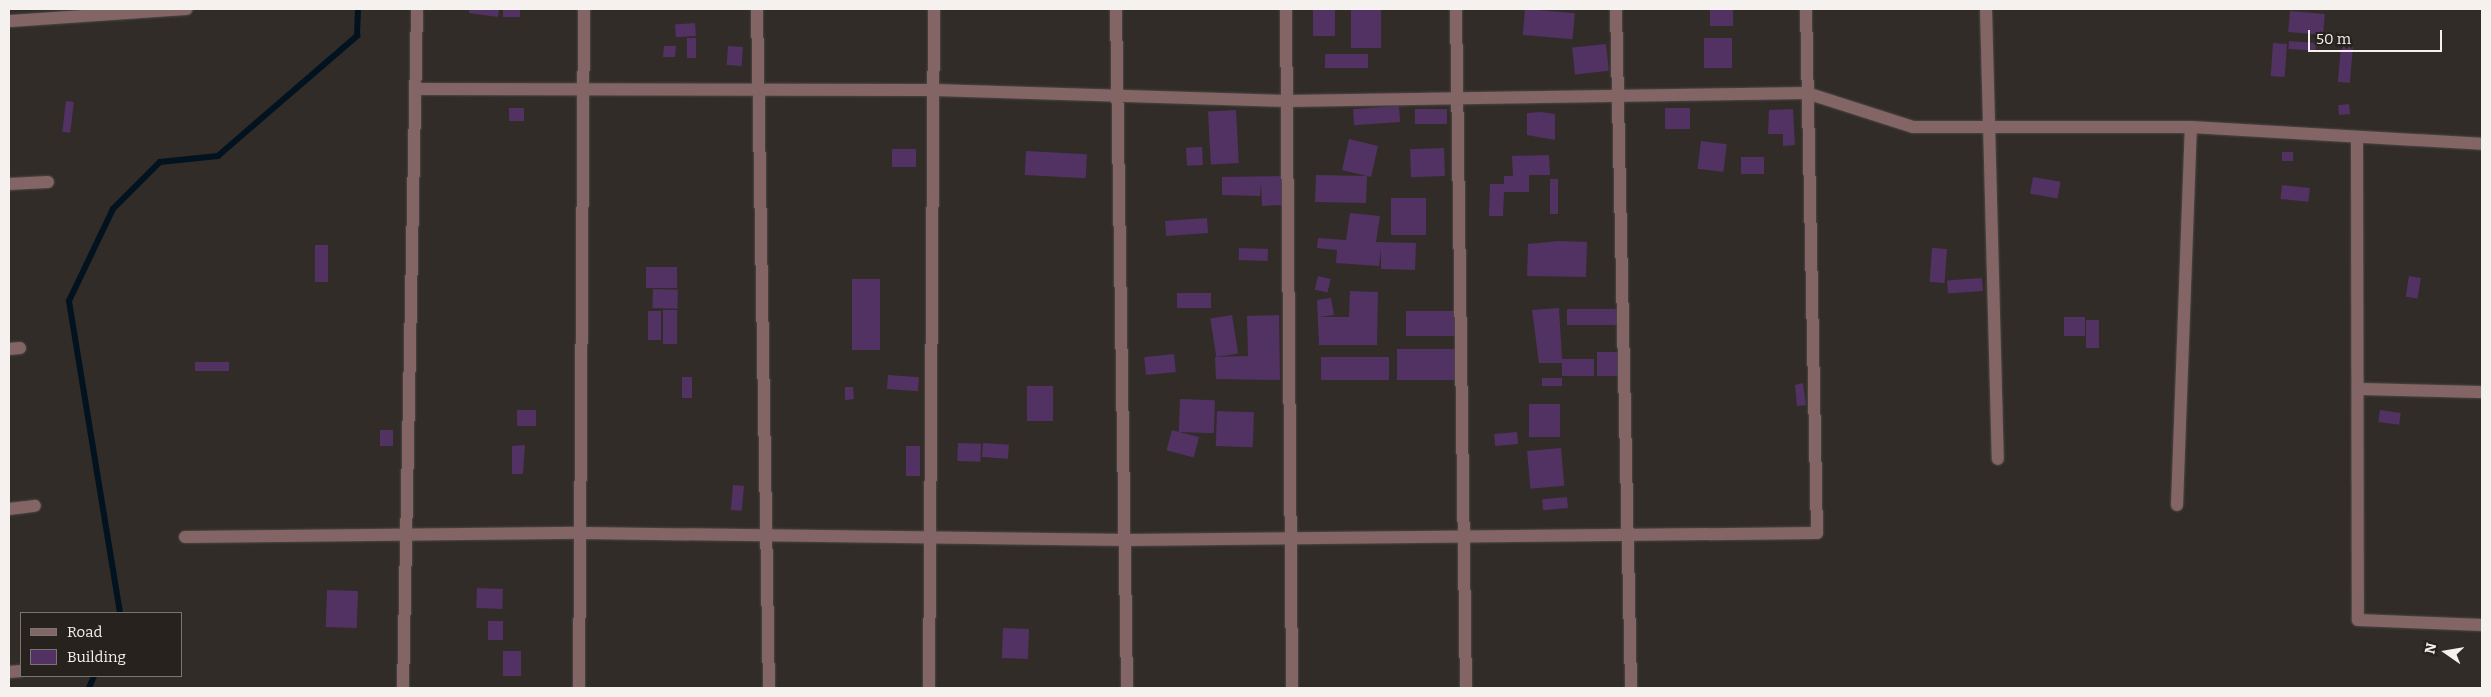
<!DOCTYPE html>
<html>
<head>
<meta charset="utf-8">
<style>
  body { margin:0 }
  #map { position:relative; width:2491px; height:697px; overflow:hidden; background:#312c28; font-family:Bitter,serif }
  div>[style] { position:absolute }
  .stream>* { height:5.5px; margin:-2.75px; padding:0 2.75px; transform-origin:2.75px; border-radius:2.75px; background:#02131f }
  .building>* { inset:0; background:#513262; transform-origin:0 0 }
  .roads { filter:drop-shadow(0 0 1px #4c4844) drop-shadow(0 0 1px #4c4844) }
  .minor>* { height:12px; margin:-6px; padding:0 6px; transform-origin:6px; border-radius:6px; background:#836565 }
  span { translate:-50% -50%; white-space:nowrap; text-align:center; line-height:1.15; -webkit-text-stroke:4px #27221e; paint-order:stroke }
  .frame { position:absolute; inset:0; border:10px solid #f4f1ee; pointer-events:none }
  .legend { position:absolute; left:20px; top:612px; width:162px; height:65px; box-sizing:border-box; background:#27221e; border:1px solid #797571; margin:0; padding:6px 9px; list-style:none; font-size:15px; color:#f4f1ee }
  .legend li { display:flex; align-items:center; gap:10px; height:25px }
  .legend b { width:25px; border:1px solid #797571 }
  .north { position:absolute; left:2421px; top:627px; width:50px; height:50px; -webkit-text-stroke:4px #27221e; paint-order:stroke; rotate:283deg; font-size:14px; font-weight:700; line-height:20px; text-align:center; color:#f4f1ee }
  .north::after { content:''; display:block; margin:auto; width:18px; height:22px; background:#f4f1ee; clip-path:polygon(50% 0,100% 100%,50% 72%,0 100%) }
  .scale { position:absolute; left:2308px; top:30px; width:134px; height:22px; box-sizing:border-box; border:2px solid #f4f1ee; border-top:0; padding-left:6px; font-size:15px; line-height:18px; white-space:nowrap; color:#f4f1ee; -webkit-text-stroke:4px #27221e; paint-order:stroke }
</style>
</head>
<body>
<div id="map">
  <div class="stream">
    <div style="left:120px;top:613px;width:316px;rotate:-99.3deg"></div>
    <div style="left:69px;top:301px;width:102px;rotate:-64.4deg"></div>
    <div style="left:113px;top:209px;width:66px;rotate:-45deg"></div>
    <div style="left:160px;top:162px;width:58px;rotate:-5.9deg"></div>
    <div style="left:218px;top:156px;width:184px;rotate:-40.8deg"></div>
    <div style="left:357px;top:36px;width:27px;rotate:-88deg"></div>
    <div style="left:89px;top:688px;width:13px;rotate:-67deg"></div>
  </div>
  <div class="building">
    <div style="clip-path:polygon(469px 9px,499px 9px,498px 17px,469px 13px)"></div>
    <div style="left:503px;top:9px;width:17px;height:8px"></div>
    <div style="left:1313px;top:9px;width:22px;height:27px"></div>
    <div style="left:1525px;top:9px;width:50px;height:26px;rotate:5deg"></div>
    <div style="left:1710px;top:9px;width:23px;height:17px"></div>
    <div style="left:1351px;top:10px;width:30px;height:38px"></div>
    <div style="left:2290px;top:11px;width:35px;height:21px;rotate:5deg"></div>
    <div style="left:695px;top:23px;width:13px;height:20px;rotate:86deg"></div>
    <div style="left:687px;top:38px;width:9px;height:20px"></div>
    <div style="left:1704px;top:38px;width:28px;height:30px"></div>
    <div style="left:2289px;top:41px;width:27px;height:8px;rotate:4deg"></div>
    <div style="left:2273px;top:43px;width:14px;height:33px;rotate:4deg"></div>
    <div style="left:1606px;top:44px;width:27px;height:34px;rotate:84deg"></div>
    <div style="clip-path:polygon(664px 46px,676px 46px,675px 57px,663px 57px)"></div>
    <div style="left:728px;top:46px;width:15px;height:19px;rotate:4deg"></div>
    <div style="left:2341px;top:46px;width:12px;height:36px;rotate:5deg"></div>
    <div style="left:1368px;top:54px;width:14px;height:43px;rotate:90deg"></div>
    <div style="left:66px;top:101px;width:8px;height:31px;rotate:7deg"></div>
    <div style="left:2349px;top:104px;width:10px;height:11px;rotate:84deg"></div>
    <div style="left:1399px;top:106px;width:16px;height:46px;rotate:86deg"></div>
    <div style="left:509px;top:108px;width:15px;height:13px"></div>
    <div style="left:1690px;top:108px;width:21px;height:25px;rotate:90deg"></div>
    <div style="left:1415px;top:109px;width:32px;height:15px"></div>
    <div style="clip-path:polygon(1793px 109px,1795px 145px,1783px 146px,1783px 134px,1768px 134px,1769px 110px)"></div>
    <div style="left:1236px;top:110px;width:53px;height:28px;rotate:87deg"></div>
    <div style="clip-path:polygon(1541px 112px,1555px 114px,1555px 140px,1527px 135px,1527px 113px)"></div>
    <div style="clip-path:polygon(1349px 139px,1378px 146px,1371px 177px,1367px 176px,1366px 203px,1315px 202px,1316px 175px,1367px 176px,1342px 170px)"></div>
    <div style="left:1701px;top:141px;width:26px;height:28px;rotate:7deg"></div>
    <div style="left:1202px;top:147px;width:18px;height:16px;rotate:87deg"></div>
    <div style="left:1444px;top:148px;width:28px;height:34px;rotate:88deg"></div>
    <div style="left:892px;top:149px;width:24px;height:18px"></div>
    <div style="left:1026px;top:151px;width:61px;height:24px;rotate:3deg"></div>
    <div style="left:2282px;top:152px;width:11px;height:9px"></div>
    <div style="clip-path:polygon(1549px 155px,1550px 175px,1529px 175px,1529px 192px,1504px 192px,1503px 216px,1489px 216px,1490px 184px,1504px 184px,1504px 176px,1513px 176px,1512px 156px)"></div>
    <div style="left:1764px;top:157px;width:17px;height:23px;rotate:90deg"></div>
    <div style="clip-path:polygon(1282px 176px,1283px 205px,1262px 206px,1261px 182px,1260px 196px,1222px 195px,1222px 177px)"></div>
    <div style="left:2033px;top:177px;width:28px;height:17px;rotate:10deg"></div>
    <div style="left:1550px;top:179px;width:8px;height:35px"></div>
    <div style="left:2282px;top:185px;width:28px;height:14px;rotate:6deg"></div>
    <div style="left:1391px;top:198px;width:35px;height:37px"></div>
    <div style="clip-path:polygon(1350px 213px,1380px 216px,1376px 242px,1416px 243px,1415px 270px,1381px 269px,1381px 249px,1379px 266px,1336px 263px,1337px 250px,1317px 248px,1318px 238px,1346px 240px)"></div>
    <div style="left:1207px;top:218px;width:15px;height:42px;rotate:86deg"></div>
    <div style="clip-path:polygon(1559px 241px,1587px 242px,1586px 277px,1527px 276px,1528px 244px)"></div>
    <div style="left:315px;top:245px;width:13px;height:37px"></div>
    <div style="left:1239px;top:248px;width:29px;height:12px;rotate:2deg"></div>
    <div style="left:1932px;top:248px;width:15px;height:34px;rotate:4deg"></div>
    <div style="left:646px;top:267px;width:31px;height:21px"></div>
    <div style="left:1318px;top:276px;width:13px;height:14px;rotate:13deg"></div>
    <div style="left:2409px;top:276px;width:12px;height:21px;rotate:9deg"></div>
    <div style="left:1982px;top:278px;width:13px;height:35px;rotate:86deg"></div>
    <div style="left:852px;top:279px;width:28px;height:71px"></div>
    <div style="left:653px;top:289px;width:25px;height:19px;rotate:2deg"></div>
    <div style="clip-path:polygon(1350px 291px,1378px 292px,1377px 345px,1319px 345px,1317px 300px,1331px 298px,1334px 315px,1319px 317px,1349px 317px)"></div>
    <div style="left:1211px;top:293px;width:15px;height:34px;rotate:90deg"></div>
    <div style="clip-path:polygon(1559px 308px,1562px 359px,1594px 359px,1594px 376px,1562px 376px,1562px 363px,1539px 363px,1532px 310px)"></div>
    <div style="left:1619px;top:309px;width:16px;height:52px;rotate:90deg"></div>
    <div style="left:663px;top:310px;width:14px;height:34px"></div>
    <div style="left:648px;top:311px;width:13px;height:29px"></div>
    <div style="left:1455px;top:311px;width:25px;height:49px;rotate:90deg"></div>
    <div style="left:1232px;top:315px;width:39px;height:22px;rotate:81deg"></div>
    <div style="clip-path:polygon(1279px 315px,1280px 380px,1216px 379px,1215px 357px,1248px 356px,1247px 316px)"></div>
    <div style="left:2064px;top:317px;width:21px;height:19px"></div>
    <div style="left:2086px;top:320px;width:13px;height:28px"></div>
    <div style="left:1455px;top:349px;width:31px;height:58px;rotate:90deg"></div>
    <div style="left:1597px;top:352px;width:23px;height:24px"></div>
    <div style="left:1174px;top:354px;width:18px;height:30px;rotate:84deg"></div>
    <div style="left:1389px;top:357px;width:23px;height:68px;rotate:90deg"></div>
    <div style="left:195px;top:362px;width:34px;height:9px"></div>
    <div style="left:888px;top:375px;width:31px;height:14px;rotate:4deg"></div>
    <div style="left:682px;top:377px;width:10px;height:21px"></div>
    <div style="left:1542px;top:378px;width:20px;height:8px"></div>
    <div style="clip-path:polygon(1803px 383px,1806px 405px,1797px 406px,1795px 385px)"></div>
    <div style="left:1027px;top:386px;width:26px;height:35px"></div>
    <div style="clip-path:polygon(845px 387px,853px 387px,854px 399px,845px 400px)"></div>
    <div style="left:1180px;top:399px;width:35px;height:33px;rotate:2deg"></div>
    <div style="left:1529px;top:404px;width:31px;height:33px"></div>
    <div style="left:517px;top:410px;width:19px;height:16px"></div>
    <div style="left:2380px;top:410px;width:21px;height:12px;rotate:8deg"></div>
    <div style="left:1217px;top:411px;width:37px;height:35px;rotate:2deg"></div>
    <div style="left:393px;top:430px;width:16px;height:13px;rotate:90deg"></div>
    <div style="left:1172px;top:430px;width:28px;height:21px;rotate:15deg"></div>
    <div style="left:1517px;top:432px;width:12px;height:23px;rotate:85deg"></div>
    <div style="left:958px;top:443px;width:23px;height:18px;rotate:2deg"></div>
    <div style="left:983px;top:443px;width:26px;height:14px;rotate:4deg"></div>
    <div style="clip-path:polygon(525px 445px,523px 474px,512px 474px,512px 446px)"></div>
    <div style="left:906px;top:446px;width:14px;height:30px"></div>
    <div style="left:1561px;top:448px;width:38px;height:34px;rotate:85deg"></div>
    <div style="left:733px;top:485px;width:11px;height:25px;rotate:5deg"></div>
    <div style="left:1567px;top:497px;width:11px;height:25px;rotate:85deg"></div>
    <div style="left:477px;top:588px;width:26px;height:20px;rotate:2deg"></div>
    <div style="left:327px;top:590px;width:31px;height:37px;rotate:2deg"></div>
    <div style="left:488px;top:621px;width:15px;height:19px"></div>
    <div style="left:1003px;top:628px;width:26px;height:30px;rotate:2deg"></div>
    <div style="left:503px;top:651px;width:18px;height:25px"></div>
  </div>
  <div class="roads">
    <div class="minor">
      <div style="left:757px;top:9px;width:679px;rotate:88.99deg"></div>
      <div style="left:1116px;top:9px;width:679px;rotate:89.07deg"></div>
      <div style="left:1286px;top:9px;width:679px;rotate:89.49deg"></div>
      <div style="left:1456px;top:9px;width:679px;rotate:89.16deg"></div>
      <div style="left:1616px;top:9px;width:679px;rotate:88.73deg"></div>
      <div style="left:1986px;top:9px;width:450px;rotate:88.5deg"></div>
      <div style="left:9px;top:21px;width:178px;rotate:-3.9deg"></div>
      <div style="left:415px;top:89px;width:520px;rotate:0.11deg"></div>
      <div style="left:935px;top:90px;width:351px;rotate:1.8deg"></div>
      <div style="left:1286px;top:101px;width:521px;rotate:-0.88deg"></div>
      <div style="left:1807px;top:93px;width:111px;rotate:17.8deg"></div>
      <div style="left:1913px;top:127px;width:278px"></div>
      <div style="left:2191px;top:127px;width:291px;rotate:3.3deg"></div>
      <div style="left:2357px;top:140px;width:480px;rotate:89.9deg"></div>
      <div style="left:2358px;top:620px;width:124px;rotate:2.3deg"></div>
      <div style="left:9px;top:184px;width:39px;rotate:-3deg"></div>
      <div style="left:9px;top:349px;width:11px;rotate:-5deg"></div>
      <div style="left:2358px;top:389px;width:124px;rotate:1.4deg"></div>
      <div style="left:2177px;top:505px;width:378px;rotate:-87.9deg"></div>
      <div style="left:9px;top:509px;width:26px;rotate:-7deg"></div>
      <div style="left:185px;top:537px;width:397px;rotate:-0.6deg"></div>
      <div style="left:582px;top:533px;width:546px;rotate:0.73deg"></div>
      <div style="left:1128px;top:540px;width:689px;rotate:-0.58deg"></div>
      <div style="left:1817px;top:533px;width:524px;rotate:-91.2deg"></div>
      <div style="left:9px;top:672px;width:12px;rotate:-5deg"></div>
      <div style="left:403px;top:688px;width:679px;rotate:-88.82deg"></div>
      <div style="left:579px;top:688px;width:679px;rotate:-89.58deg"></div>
      <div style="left:929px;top:688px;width:679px;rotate:-89.58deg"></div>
    </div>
  </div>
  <div class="frame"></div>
  <ul class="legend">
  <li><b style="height:6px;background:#836565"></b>Road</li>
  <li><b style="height:14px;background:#513262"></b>Building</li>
  </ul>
  <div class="north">N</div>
  <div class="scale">50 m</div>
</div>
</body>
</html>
